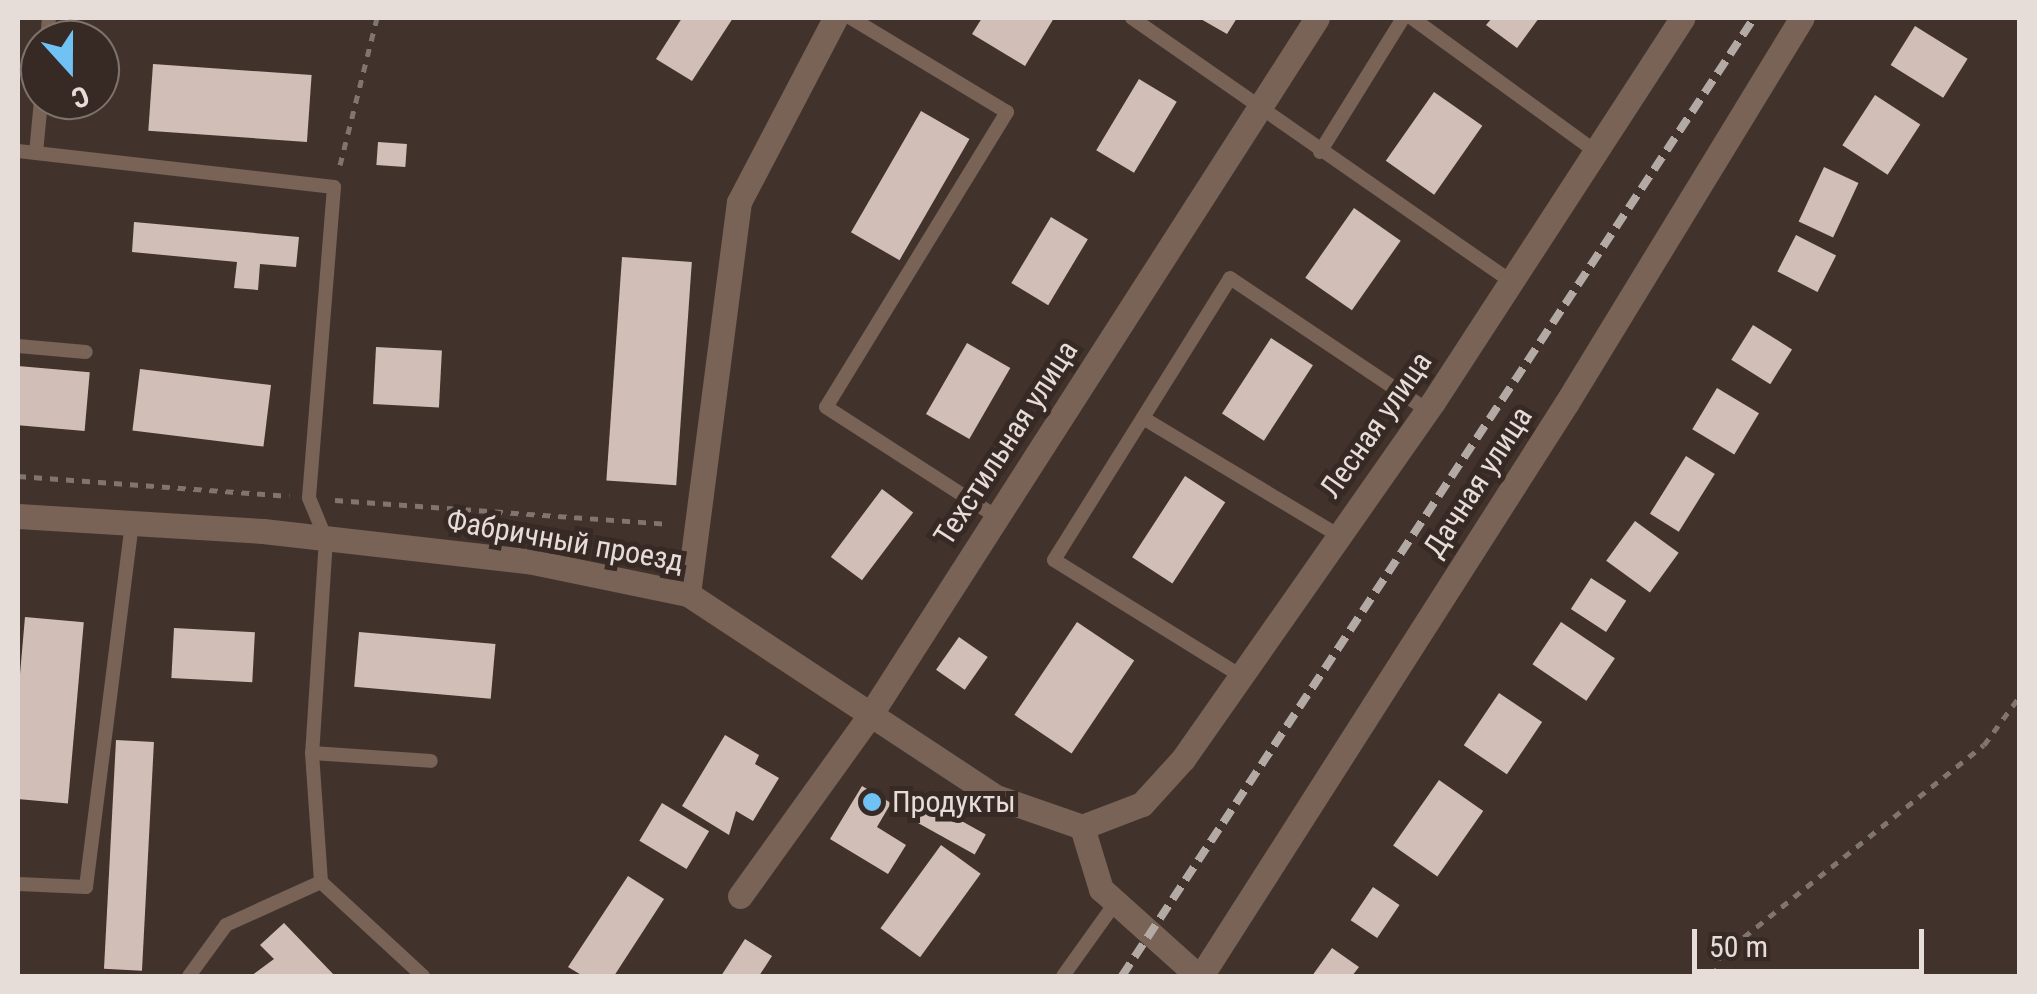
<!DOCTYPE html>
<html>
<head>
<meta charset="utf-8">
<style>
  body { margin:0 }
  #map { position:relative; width:2037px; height:994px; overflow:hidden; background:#41332c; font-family:"Roboto Condensed",sans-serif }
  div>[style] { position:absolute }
  .building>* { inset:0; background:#d1bfb7; transform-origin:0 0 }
  .path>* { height:5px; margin-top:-2.5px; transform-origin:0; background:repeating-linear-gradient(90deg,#81756f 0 8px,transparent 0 16px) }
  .service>* { height:14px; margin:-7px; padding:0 7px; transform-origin:7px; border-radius:7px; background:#796256 }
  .minor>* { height:25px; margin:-12.5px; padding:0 12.5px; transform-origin:12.5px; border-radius:12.5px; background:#796256 }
  .tertiary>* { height:25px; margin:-12.5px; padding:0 12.5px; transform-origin:12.5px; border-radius:12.5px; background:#796256 }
  .rail>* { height:8px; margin-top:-4px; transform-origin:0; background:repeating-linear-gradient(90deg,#b4aaa5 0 15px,transparent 0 23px) }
  .dots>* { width:28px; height:28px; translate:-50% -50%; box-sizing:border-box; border:5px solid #372923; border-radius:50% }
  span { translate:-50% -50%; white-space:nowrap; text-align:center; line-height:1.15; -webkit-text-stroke:10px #372923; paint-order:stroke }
  .street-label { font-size:30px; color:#e6ddd9 }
  .poi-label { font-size:30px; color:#e6ddd9 }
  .left { translate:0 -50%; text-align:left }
  .frame { position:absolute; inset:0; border:20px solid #e6ddd9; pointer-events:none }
  .north { position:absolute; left:20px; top:20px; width:100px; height:100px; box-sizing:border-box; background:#372923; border:2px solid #7d716c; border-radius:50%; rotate:159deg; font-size:28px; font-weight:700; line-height:40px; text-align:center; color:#e6ddd9 }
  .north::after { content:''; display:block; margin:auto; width:35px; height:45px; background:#70c1f4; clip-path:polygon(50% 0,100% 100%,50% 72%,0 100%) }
  .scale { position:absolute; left:1692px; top:929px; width:232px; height:45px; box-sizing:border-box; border:5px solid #e6ddd9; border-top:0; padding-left:12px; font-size:30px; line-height:35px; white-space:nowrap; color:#e6ddd9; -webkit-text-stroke:8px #372923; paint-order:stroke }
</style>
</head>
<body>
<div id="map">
  <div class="building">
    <div style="clip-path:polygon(682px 18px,733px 18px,692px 81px,656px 59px)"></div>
    <div style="clip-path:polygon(982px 18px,1054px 18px,1025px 66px,972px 34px)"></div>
    <div style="clip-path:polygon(1199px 18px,1237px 18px,1227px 34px)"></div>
    <div style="clip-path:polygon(1492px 18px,1539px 18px,1517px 48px,1486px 25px)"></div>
    <div style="left:1915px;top:26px;width:62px;height:46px;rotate:32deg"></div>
    <div style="left:153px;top:64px;width:159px;height:67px;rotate:4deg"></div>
    <div style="left:1139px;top:79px;width:44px;height:83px;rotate:31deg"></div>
    <div style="left:1434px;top:92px;width:59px;height:84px;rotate:35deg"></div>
    <div style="left:1875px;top:95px;width:54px;height:60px;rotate:33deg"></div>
    <div style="left:921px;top:111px;width:56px;height:140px;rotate:30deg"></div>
    <div style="left:378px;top:142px;width:29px;height:23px;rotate:4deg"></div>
    <div style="left:1824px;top:167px;width:38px;height:60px;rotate:25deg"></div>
    <div style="left:1354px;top:208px;width:57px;height:85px;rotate:35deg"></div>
    <div style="left:1051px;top:217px;width:43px;height:77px;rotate:31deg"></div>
    <div style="clip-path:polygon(134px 222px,299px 237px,296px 267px,260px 264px,258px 290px,234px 288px,237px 262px,132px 252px)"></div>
    <div style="left:1796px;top:235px;width:45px;height:41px;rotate:27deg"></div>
    <div style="left:622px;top:257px;width:70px;height:224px;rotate:4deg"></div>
    <div style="left:1753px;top:325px;width:46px;height:41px;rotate:32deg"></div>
    <div style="left:1271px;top:338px;width:50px;height:90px;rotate:33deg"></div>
    <div style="left:967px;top:343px;width:50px;height:82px;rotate:30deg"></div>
    <div style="left:376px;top:347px;width:66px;height:57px;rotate:3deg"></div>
    <div style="left:18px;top:366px;width:72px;height:59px;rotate:5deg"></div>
    <div style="left:140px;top:369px;width:132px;height:62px;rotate:7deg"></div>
    <div style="left:1717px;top:388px;width:49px;height:48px;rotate:31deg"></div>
    <div style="left:1686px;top:456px;width:34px;height:68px;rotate:32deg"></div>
    <div style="left:1185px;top:476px;width:48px;height:97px;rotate:33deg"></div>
    <div style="left:882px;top:489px;width:39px;height:85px;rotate:37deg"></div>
    <div style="left:1635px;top:521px;width:54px;height:49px;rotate:36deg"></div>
    <div style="left:1591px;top:578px;width:42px;height:37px;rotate:33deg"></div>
    <div style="left:25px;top:617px;width:59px;height:182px;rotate:5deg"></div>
    <div style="left:1077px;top:622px;width:69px;height:112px;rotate:34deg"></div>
    <div style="left:1561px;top:622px;width:65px;height:51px;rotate:34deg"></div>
    <div style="left:174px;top:628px;width:81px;height:50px;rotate:3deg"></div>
    <div style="left:359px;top:632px;width:137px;height:55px;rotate:5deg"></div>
    <div style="left:959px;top:637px;width:35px;height:40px;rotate:35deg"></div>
    <div style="left:1499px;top:693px;width:52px;height:63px;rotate:34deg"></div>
    <div style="clip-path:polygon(725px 735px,759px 755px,755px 764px,779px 778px,753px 821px,736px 811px,729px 835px,682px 806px)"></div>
    <div style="left:116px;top:740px;width:38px;height:229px;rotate:3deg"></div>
    <div style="left:1439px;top:780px;width:54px;height:80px;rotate:35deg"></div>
    <div style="clip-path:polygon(862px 786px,891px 803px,877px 827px,906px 845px,888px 874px,830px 839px)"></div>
    <div style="left:922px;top:799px;width:73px;height:23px;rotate:29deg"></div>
    <div style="left:662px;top:803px;width:55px;height:44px;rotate:31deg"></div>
    <div style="left:941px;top:845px;width:49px;height:103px;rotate:36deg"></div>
    <div style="clip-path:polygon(628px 876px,664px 899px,614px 976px,583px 976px,568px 967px)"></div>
    <div style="left:1373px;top:887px;width:32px;height:40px;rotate:34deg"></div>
    <div style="clip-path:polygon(284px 923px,335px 976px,251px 976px,274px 959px,260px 945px)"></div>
    <div style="clip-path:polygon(745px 939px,772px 956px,759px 976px,721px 976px)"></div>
    <div style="clip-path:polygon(1332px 948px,1359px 967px,1352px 976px,1312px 976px)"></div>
  </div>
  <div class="path">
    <div style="left:340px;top:165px;width:152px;rotate:-75.9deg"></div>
    <div style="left:18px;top:476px;width:272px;rotate:4.2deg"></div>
    <div style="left:335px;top:500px;width:334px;rotate:4.1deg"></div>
    <div style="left:1715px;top:976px;width:19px;rotate:-78deg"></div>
    <div style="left:1719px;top:957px;width:339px;rotate:-38.7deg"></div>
    <div style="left:1984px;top:745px;width:61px;rotate:-53.7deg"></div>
  </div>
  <div class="service">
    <div style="left:851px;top:18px;width:182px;rotate:31.1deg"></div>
    <div style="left:1007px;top:112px;width:346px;rotate:121.5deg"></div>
    <div style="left:826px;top:407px;width:203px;rotate:32.8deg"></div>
    <div style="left:1132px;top:18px;width:461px;rotate:34.8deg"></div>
    <div style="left:1412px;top:18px;width:226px;rotate:36deg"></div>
    <div style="left:47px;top:40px;width:22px;rotate:-85deg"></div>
    <div style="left:18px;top:151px;width:318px;rotate:6.5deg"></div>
    <div style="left:334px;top:187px;width:312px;rotate:94.6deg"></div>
    <div style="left:309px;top:498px;width:44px;rotate:67.5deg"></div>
    <div style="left:326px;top:539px;width:214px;rotate:93.7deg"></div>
    <div style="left:312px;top:753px;width:129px;rotate:86deg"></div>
    <div style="left:1320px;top:152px;width:158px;rotate:-58.2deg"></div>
    <div style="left:36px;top:153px;width:53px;rotate:-84.6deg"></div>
    <div style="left:18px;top:346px;width:68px;rotate:5deg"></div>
    <div style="left:1143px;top:418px;width:229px;rotate:31deg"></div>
    <div style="left:1241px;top:676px;width:220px;rotate:-148.2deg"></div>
    <div style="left:1054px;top:560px;width:332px;rotate:-58deg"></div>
    <div style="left:1230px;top:278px;width:237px;rotate:33.8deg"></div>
    <div style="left:312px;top:753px;width:119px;rotate:3.8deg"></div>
    <div style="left:18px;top:884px;width:68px;rotate:2.5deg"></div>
    <div style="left:86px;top:887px;width:367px;rotate:-82.8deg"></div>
    <div style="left:189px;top:976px;width:63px;rotate:-54deg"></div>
    <div style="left:226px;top:925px;width:104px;rotate:-24.4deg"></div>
    <div style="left:321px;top:882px;width:139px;rotate:42.7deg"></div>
    <div style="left:1063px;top:976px;width:91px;rotate:-54.4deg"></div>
  </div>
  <div class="minor">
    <div style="left:688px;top:594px;width:395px;rotate:-82.6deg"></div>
    <div style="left:739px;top:202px;width:208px;rotate:-62.4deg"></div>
    <div style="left:1082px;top:827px;width:65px;rotate:73deg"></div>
    <div style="left:1101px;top:889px;width:130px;rotate:41.9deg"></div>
    <div style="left:740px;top:896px;width:226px;rotate:-54.3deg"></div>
    <div style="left:872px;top:712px;width:824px;rotate:-57.33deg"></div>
    <div style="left:1201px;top:976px;width:679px;rotate:-57.46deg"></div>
    <div style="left:1566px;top:404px;width:452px;rotate:-58.6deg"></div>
  </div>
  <div class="tertiary">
    <div style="left:18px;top:516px;width:245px;rotate:3.5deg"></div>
    <div style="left:263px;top:531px;width:267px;rotate:6.5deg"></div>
    <div style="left:528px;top:561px;width:163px;rotate:11.7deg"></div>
    <div style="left:688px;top:594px;width:369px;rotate:33.4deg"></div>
    <div style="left:996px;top:797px;width:91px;rotate:19.2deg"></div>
    <div style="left:1082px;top:827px;width:64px;rotate:-21deg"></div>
    <div style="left:1142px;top:804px;width:61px;rotate:-47.7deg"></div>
    <div style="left:1183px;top:759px;width:436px;rotate:-55deg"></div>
    <div style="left:1433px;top:402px;width:458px;rotate:-57deg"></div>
  </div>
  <div class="rail">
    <div style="left:1122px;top:976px;width:1148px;rotate:-56.59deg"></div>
  </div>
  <div class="dots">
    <div style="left:872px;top:802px;background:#70c1f4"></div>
  </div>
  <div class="street-label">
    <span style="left:1376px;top:425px;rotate:-55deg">Лесная улица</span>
    <span style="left:1006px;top:443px;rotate:-57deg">Техстильная улица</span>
    <span style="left:1478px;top:482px;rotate:-57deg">Дачная улица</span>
    <span style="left:565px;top:541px;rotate:10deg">Фабричный проезд</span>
  </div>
  <div class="poi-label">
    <span class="left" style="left:892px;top:802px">Продукты</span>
  </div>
  <div class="frame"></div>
  <div class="north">С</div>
  <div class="scale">50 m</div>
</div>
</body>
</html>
